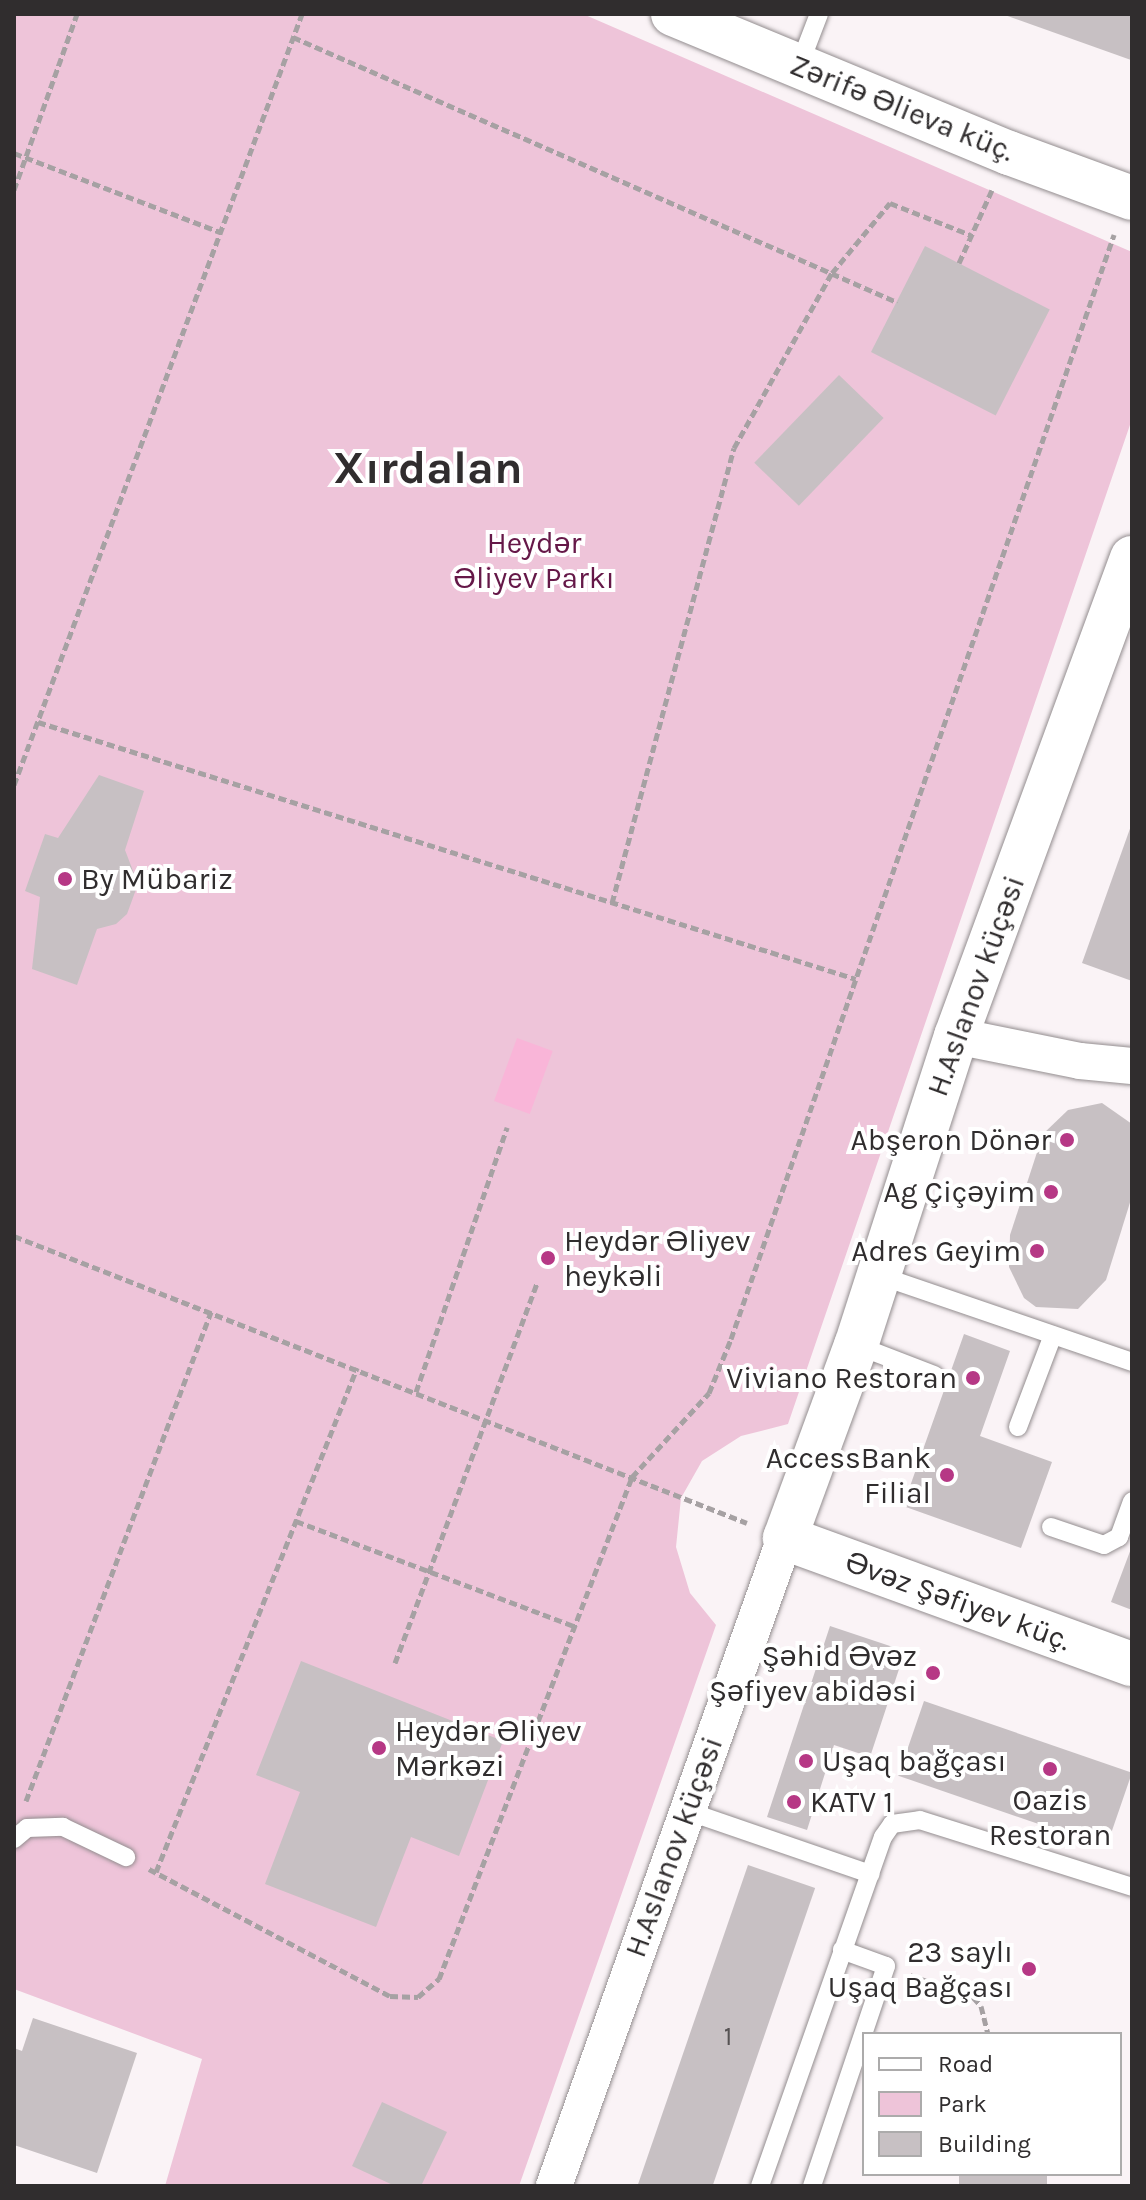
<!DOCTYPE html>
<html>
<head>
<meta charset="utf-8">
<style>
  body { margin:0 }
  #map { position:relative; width:1146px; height:2200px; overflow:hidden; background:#faf3f6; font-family:Karla,sans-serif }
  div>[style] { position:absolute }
  .green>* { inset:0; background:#eec4d9 }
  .water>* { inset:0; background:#f9b5d8; transform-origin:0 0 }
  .building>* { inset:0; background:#c7c0c3; transform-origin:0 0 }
  .path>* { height:5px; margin-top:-2.5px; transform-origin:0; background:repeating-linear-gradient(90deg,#a6a1a3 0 8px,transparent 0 12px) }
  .roads { filter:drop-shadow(0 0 2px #938d8f) drop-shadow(0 0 2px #938d8f) }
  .lane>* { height:18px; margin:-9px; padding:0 9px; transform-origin:9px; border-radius:9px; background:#fff }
  .street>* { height:36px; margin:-18px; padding:0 18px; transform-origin:18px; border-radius:18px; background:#fff }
  .secondary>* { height:44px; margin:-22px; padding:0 22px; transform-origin:22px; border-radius:22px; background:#fff }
  .dots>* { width:22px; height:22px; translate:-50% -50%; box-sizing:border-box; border:4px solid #fff; border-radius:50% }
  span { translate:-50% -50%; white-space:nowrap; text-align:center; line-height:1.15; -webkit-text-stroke:8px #fff; paint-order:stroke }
  .number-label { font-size:26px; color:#565253 }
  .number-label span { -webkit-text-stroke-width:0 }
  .street-label { font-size:30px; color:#302d2e }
  .park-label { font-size:30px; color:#651848 }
  .poi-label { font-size:30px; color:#302d2e }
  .left { translate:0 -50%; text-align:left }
  .right { translate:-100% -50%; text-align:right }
  .town-label { font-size:46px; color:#302d2e; font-weight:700 }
  .frame { position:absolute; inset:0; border:16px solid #302d2e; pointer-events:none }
  .legend { position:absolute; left:862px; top:2032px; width:260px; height:144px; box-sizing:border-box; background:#fff; border:2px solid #acabab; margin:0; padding:10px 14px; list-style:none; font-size:24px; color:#302d2e }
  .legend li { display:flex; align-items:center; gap:16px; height:40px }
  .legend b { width:40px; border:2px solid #acabab }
</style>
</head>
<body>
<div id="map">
  <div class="green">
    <div style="clip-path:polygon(14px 14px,583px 14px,1132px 252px,1132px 419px,788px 1424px,741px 1436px,702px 1461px,681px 1498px,676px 1547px,690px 1593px,716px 1625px,519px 2186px,165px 2186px,202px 2059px,14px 1989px)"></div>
  </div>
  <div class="water">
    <div style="left:517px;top:1038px;width:38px;height:67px;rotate:20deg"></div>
  </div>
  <div class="building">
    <div style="clip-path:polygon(1003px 14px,1132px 14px,1131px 60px,1002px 14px)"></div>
    <div style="left:925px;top:246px;width:140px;height:119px;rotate:27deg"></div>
    <div style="left:839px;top:375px;width:62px;height:122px;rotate:44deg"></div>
    <div style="clip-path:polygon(99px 775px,144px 791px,125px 850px,138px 884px,127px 914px,116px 924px,97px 929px,77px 985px,32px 969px,40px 897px,25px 891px,45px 834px,58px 838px)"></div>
    <div style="clip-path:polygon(1132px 823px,1132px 981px,1082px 963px)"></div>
    <div style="clip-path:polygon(1102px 1103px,1132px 1124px,1132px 1196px,1106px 1280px,1078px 1309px,1036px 1307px,1024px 1298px,1009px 1267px,1010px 1235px,1043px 1134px,1068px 1110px)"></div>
    <div style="clip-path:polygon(964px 1334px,1010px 1351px,980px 1436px,1052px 1462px,1021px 1548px,903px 1506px)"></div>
    <div style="clip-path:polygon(1132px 1546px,1132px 1610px,1111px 1602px)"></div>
    <div style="clip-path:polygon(830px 1626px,905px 1651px,870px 1757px,834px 1745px,807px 1830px,767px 1817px)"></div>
    <div style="clip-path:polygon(301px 1661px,503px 1741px,459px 1856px,411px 1837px,376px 1927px,265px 1884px,300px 1792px,256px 1775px)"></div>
    <div style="left:924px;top:1701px;width:220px;height:79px;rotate:19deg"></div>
    <div style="left:748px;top:1865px;width:71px;height:338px;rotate:19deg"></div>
    <div style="clip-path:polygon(33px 2018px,137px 2053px,97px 2173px,14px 2145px,14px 2048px,22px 2051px)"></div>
    <div style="clip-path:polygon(382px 2102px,447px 2132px,421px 2186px,395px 2186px,352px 2166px)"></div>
    <div style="left:959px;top:2174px;width:88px;height:13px"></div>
  </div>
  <div class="path">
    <div style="left:293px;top:37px;width:660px;rotate:23.69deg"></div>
    <div style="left:14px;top:153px;width:221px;rotate:21deg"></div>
    <div style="left:14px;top:190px;width:187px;rotate:-70.3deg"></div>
    <div style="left:959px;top:263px;width:80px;rotate:-65.7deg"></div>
    <div style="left:38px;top:722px;width:857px;rotate:17.44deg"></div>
    <div style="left:14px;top:785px;width:823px;rotate:-69.52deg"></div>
    <div style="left:612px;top:903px;width:471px;rotate:-75deg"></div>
    <div style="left:734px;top:448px;width:201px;rotate:-60.8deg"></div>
    <div style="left:832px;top:273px;width:91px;rotate:-50.4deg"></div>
    <div style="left:890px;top:203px;width:87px;rotate:21.6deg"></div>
    <div style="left:14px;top:1236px;width:787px;rotate:21.38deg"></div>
    <div style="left:416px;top:1392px;width:280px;rotate:-71deg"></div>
    <div style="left:296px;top:1521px;width:297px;rotate:20.7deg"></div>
    <div style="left:395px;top:1663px;width:405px;rotate:-69.5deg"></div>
    <div style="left:26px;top:1801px;width:523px;rotate:-69.28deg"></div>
    <div style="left:149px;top:1869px;width:272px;rotate:27.8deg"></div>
    <div style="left:390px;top:1996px;width:28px;rotate:2deg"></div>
    <div style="left:418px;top:1997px;width:28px;rotate:-41deg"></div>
    <div style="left:439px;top:1979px;width:538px;rotate:-68.97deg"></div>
    <div style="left:632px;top:1477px;width:114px;rotate:-47.5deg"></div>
    <div style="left:709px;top:1393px;width:58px;rotate:-67.8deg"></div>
    <div style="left:731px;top:1339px;width:1169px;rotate:-70.87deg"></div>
    <div style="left:156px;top:1872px;width:543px;rotate:-68.26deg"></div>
    <div style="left:910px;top:1975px;width:67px;rotate:19.2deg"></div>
    <div style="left:973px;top:1997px;width:12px;rotate:48deg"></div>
    <div style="left:981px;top:2006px;width:29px;rotate:76deg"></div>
  </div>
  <div class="roads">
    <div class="lane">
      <div style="left:799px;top:66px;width:56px;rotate:-69deg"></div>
      <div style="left:878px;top:1275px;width:268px;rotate:18.9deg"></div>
      <div style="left:856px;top:1345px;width:84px;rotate:21deg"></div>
      <div style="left:1018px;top:1427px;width:98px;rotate:-69.2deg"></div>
      <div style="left:1051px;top:1527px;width:56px;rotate:18.8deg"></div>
      <div style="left:1104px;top:1545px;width:17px;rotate:-28deg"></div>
      <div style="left:1119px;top:1537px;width:38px;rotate:-70deg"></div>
      <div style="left:687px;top:1811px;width:194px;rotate:19deg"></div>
      <div style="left:14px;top:1839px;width:17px;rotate:-40deg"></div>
      <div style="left:27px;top:1828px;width:36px;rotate:-2deg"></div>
      <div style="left:63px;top:1827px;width:70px;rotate:25.5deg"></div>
      <div style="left:760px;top:2186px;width:370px;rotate:-70.6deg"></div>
      <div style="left:883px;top:1837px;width:16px;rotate:-55deg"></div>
      <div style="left:892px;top:1824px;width:28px;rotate:-8deg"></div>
      <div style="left:920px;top:1820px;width:222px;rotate:17.5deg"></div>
      <div style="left:812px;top:2186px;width:232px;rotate:-71.4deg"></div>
      <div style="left:886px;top:1966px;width:47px;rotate:-160deg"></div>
    </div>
    <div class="street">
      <div style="left:956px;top:1036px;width:126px;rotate:11.4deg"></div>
      <div style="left:1080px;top:1061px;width:52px;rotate:5.5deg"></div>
      <div style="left:554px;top:2186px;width:688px;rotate:-70.38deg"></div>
    </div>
    <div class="secondary">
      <div style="left:673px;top:14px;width:364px;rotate:22.5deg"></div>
      <div style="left:1009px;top:153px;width:131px;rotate:20.1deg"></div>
      <div style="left:1132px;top:558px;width:509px;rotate:110.21deg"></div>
      <div style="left:956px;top:1036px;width:325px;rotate:107.9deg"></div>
      <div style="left:856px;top:1345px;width:206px;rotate:110.2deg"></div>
      <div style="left:785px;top:1538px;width:369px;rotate:20deg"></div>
    </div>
  </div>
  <div class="dots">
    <div style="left:65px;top:879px;background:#b63885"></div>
    <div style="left:1067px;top:1140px;background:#b63885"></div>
    <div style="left:1051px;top:1192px;background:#b63885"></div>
    <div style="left:1037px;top:1251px;background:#b63885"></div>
    <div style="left:548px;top:1258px;background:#b63885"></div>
    <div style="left:973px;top:1378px;background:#b63885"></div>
    <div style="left:947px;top:1475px;background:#b63885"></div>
    <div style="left:933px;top:1673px;background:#b63885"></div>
    <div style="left:379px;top:1748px;background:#b63885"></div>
    <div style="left:806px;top:1761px;background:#b63885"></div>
    <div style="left:1050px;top:1769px;background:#b63885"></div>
    <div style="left:794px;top:1802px;background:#b63885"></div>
    <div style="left:1029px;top:1969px;background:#b63885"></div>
  </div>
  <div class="number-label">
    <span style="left:728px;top:2037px">1</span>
  </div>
  <div class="street-label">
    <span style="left:902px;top:108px;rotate:22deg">Zərifə Əlieva küç.</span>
    <span style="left:976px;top:986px;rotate:-70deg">H.Aslanov küçəsi</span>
    <span style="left:958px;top:1601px;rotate:20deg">Əvəz Şəfiyev küç.</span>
    <span style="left:674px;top:1847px;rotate:-70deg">H.Aslanov küçəsi</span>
  </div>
  <div class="park-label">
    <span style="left:534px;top:560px">Heydər<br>Əliyev Parkı</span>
  </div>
  <div class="poi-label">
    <span class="left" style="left:81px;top:879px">By Mübariz</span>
    <span class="right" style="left:1051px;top:1140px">Abşeron Dönər</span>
    <span class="right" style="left:1035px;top:1192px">Ag Çiçəyim</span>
    <span class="left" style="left:564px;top:1258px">Heydər Əliyev<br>heykəli</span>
    <span class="right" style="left:1021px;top:1251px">Adres Geyim</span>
    <span class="right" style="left:957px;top:1378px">Viviano Restoran</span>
    <span class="right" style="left:931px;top:1475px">AccessBank<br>Filial</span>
    <span class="right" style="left:917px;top:1673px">Şəhid Əvəz<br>Şəfiyev abidəsi</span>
    <span class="left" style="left:395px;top:1748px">Heydər Əliyev<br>Mərkəzi</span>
    <span class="left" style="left:822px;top:1761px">Uşaq bağçası</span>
    <span style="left:1050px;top:1817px">Oazis<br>Restoran</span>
    <span class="left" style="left:810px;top:1802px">KATV 1</span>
    <span class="right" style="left:1013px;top:1969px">23 saylı<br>Uşaq Bağçası</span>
  </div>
  <div class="town-label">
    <span style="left:428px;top:468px">Xırdalan</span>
  </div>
  <div class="frame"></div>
  <ul class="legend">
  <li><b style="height:10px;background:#fff"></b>Road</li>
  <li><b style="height:22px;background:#eec4d9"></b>Park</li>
  <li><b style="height:22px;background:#c7c0c3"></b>Building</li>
  </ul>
</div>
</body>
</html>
